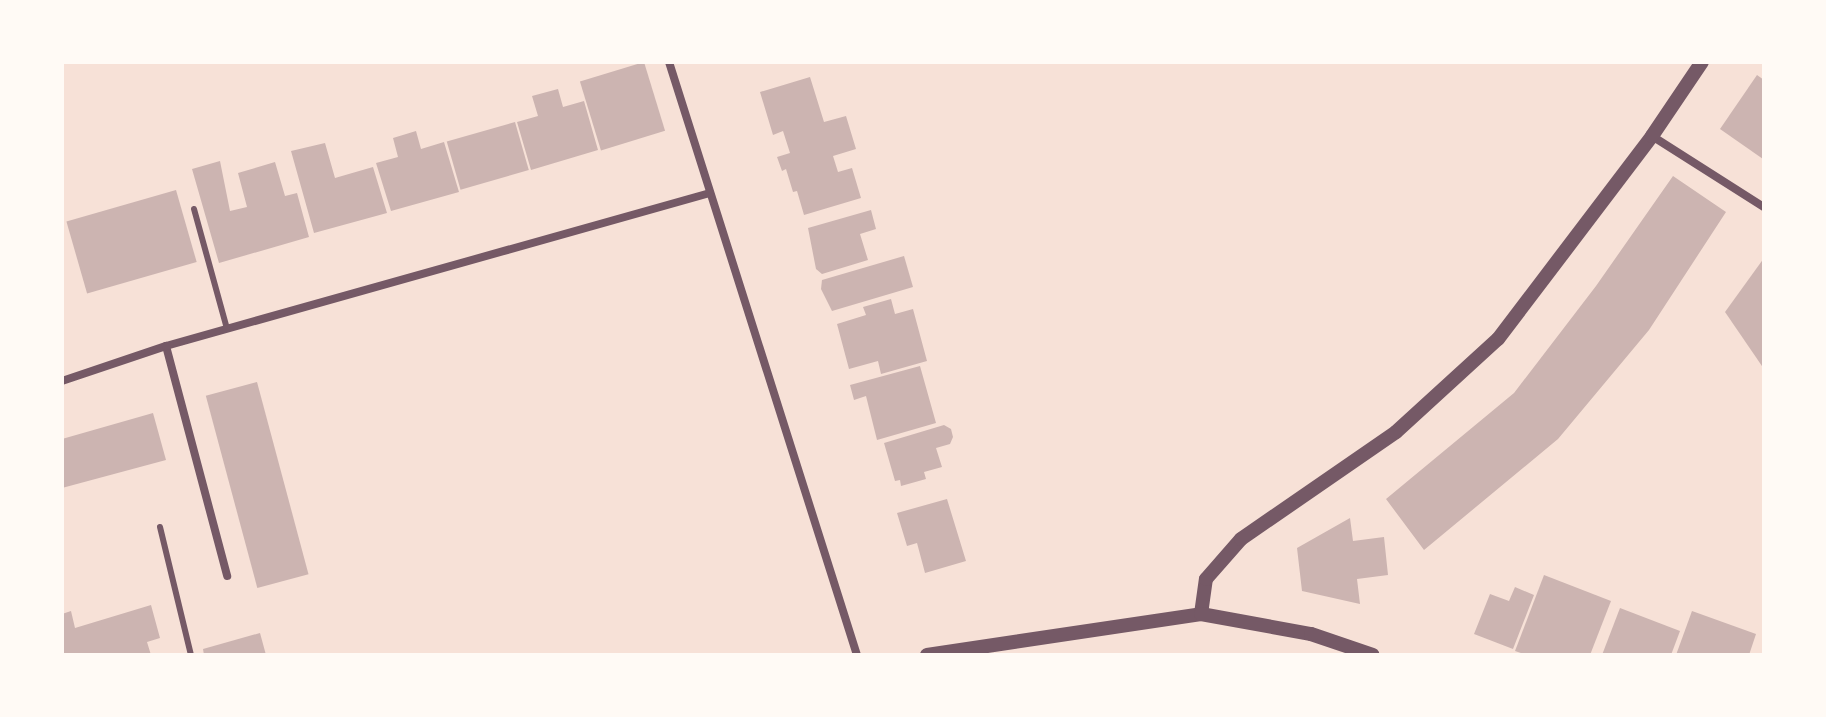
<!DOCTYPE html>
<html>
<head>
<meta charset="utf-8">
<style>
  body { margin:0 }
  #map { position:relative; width:1826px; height:717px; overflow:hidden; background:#f7e1d7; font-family:Raleway,sans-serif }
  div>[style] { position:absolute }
  .building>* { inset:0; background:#ccb4b1; transform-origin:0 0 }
  .service>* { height:6px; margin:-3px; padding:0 3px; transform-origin:3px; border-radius:3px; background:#755966 }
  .minor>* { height:8px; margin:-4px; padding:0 4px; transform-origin:4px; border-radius:4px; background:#755966 }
  .tertiary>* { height:14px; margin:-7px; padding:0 7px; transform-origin:7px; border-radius:7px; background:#755966 }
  span { translate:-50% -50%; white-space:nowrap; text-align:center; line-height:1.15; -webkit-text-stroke:8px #fffaf5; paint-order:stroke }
  .frame { position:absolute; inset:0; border:64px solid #fffaf5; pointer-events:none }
</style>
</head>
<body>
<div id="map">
  <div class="building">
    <div style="left:644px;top:62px;width:72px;height:67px;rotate:73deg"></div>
    <div style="clip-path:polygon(1757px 75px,1764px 80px,1763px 159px,1720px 129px)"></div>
    <div style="clip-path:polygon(810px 77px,824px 122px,846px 116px,856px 149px,833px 156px,838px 172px,852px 168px,861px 198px,804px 215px,797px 191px,793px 192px,786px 169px,782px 171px,777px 157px,790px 153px,783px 131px,773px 135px,760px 92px)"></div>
    <div style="clip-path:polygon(558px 89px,563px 107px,584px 101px,598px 150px,531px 170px,517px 122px,538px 116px,532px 96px)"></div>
    <div style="left:515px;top:122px;width:50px;height:71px;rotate:74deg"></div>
    <div style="clip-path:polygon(416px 131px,421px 149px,444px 142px,459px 192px,391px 211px,376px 163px,398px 157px,393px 138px)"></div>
    <div style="clip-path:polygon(325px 143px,335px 178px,373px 167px,387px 213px,314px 233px,291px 151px)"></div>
    <div style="clip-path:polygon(220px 161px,230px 211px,247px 207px,238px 173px,275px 162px,285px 196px,297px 193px,309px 237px,219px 263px,192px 169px)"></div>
    <div style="clip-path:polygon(1673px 176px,1726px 212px,1649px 330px,1558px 439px,1424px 550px,1386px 499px,1514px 393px,1596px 286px)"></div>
    <div style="left:176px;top:190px;width:75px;height:114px;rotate:74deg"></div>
    <div style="clip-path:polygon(871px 210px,876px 229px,860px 234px,868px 260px,822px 274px,816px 269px,808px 228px)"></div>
    <div style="clip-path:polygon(904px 256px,913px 287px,832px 311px,821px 289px,822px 280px)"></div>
    <div style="clip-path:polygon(1764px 258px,1764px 369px,1725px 312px)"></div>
    <div style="clip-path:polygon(891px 299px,895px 314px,913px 309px,927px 361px,881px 374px,878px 361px,849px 369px,837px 324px,866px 315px,863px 307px)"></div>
    <div style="clip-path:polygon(920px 366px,936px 423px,877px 440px,866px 396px,854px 400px,850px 385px)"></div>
    <div style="left:257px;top:382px;width:199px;height:53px;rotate:75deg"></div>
    <div style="clip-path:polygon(153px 413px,166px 460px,62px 488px,62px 439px)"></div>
    <div style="clip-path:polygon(944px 425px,951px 429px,953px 437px,950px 444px,936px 448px,942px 467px,924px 472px,926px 479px,901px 486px,900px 480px,895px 481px,884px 443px)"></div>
    <div style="clip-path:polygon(947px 499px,966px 561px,925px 573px,917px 543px,907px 546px,897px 513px)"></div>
    <div style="clip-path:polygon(1350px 518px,1353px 541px,1384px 537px,1388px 575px,1357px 579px,1360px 604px,1302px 591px,1297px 548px)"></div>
    <div style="clip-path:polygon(1544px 575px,1611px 601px,1590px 655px,1527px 655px,1515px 651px)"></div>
    <div style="clip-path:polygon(1515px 587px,1534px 595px,1513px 649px,1474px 634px,1490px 594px,1509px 601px)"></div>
    <div style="clip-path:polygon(151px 605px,160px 638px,147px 642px,151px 655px,62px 655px,62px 614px,71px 611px,75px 628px)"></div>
    <div style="clip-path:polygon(1620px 608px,1680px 631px,1671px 655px,1602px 655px)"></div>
    <div style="clip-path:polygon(1692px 611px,1756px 634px,1749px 655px,1676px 655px)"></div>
    <div style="clip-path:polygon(260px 633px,266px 655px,204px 655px,203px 649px)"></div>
  </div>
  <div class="service">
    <div style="left:194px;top:209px;width:124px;rotate:74.6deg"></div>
    <div style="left:160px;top:527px;width:132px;rotate:76.4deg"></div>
  </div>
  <div class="minor">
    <div style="left:669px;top:62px;width:622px;rotate:72.41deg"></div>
    <div style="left:1652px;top:136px;width:133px;rotate:32.4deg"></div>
    <div style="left:166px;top:346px;width:238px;rotate:75.1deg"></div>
    <div style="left:62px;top:381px;width:110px;rotate:-18.6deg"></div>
    <div style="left:166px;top:346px;width:565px;rotate:-15.71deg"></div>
  </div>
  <div class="tertiary">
    <div style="left:1201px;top:614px;width:35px;rotate:-82deg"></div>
    <div style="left:1206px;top:579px;width:53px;rotate:-48.8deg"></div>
    <div style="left:1241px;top:539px;width:188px;rotate:-34.6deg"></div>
    <div style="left:1396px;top:432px;width:138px;rotate:-42.4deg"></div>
    <div style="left:1498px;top:339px;width:255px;rotate:-52.8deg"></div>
    <div style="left:1652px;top:136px;width:89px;rotate:-56deg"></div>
    <div style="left:927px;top:655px;width:277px;rotate:-8.5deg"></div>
    <div style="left:1201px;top:614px;width:112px;rotate:10.3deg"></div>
    <div style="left:1311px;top:634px;width:65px;rotate:18.7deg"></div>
  </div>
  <div class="frame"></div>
</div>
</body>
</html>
